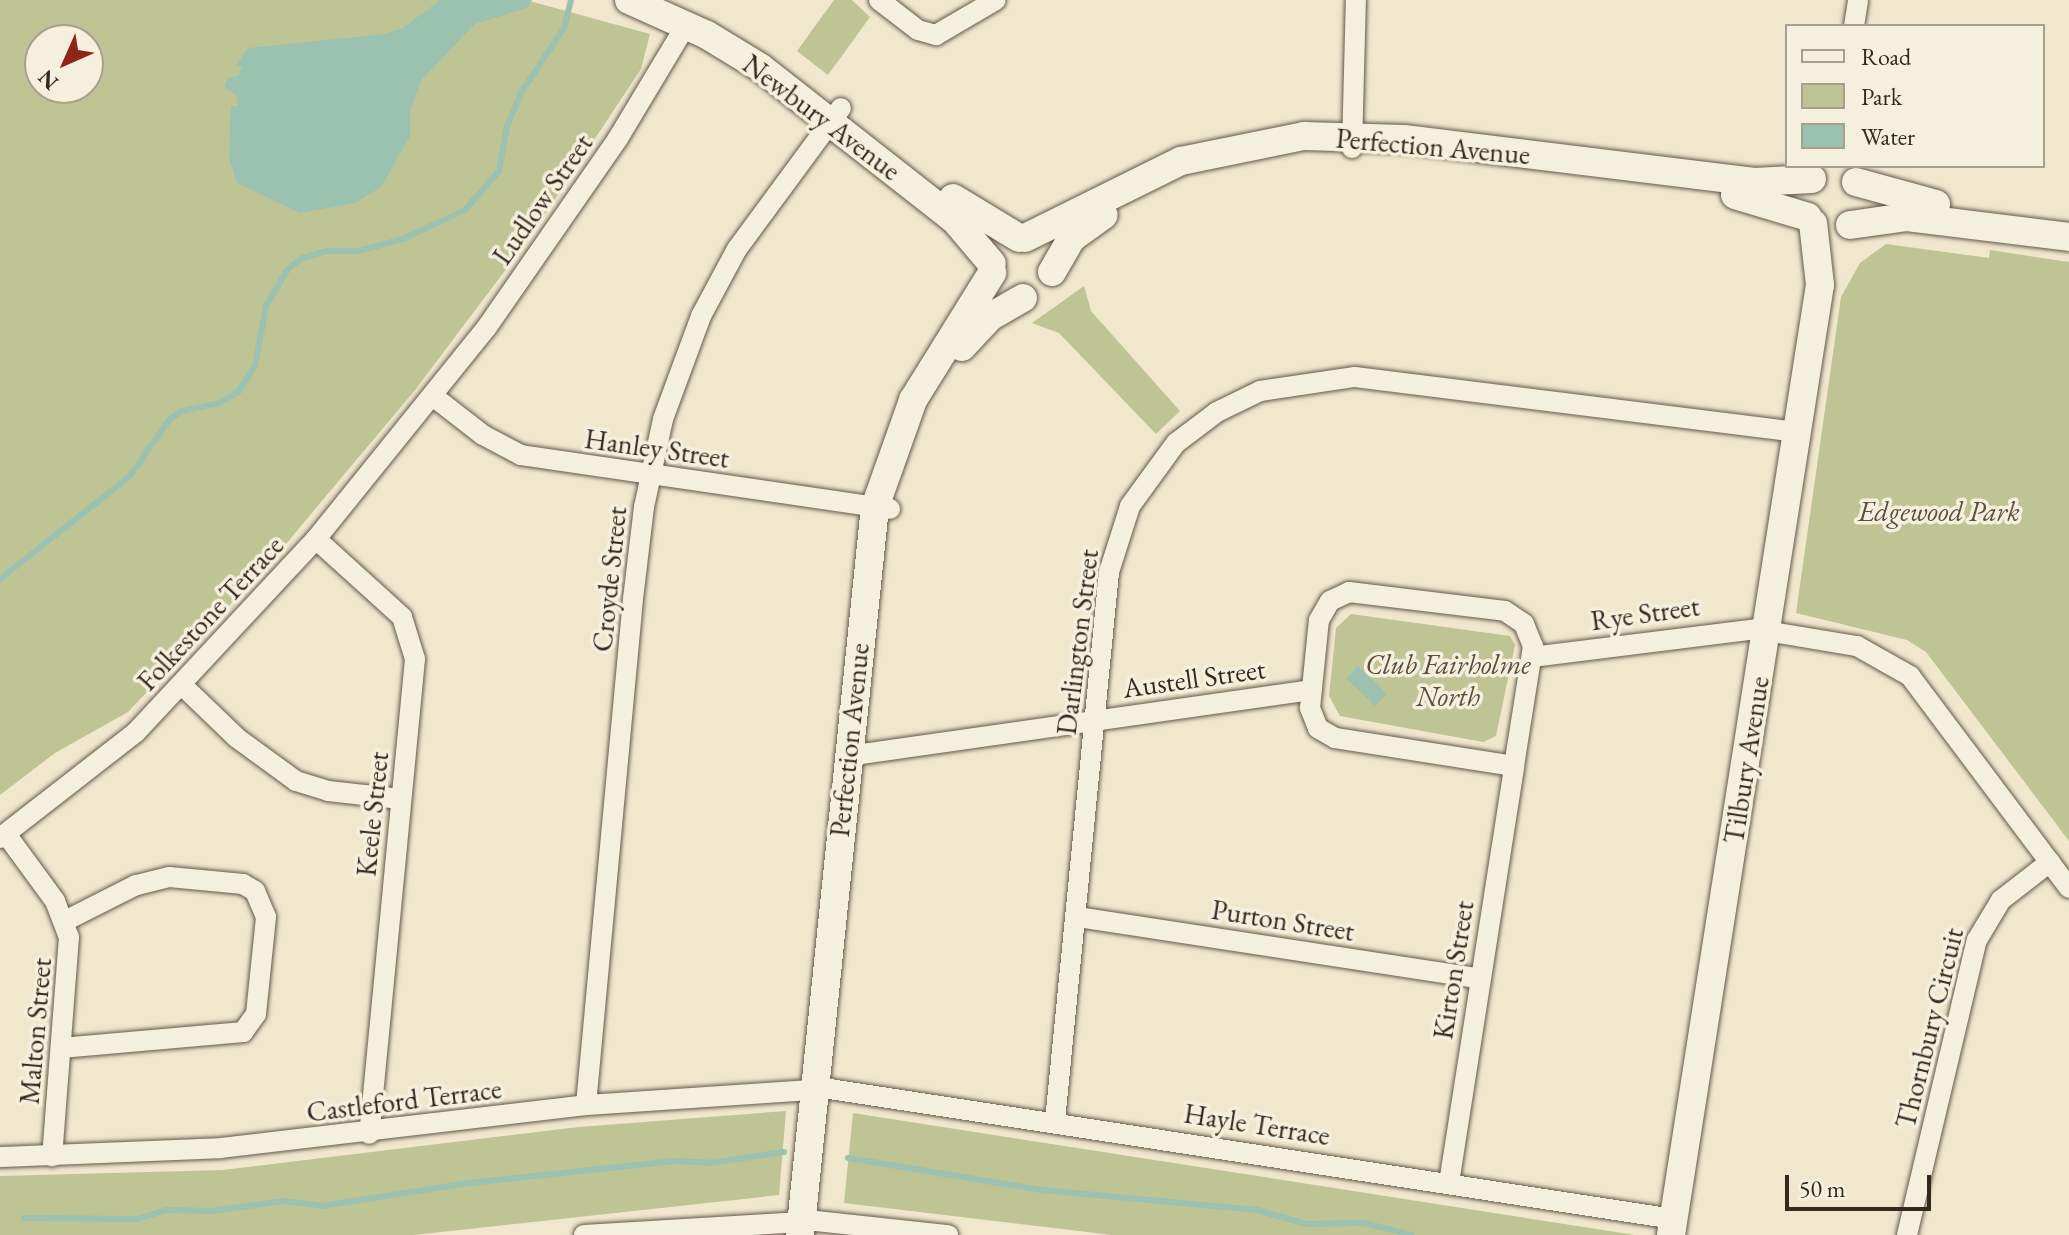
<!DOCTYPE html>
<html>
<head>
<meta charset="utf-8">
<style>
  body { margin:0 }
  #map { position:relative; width:2069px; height:1235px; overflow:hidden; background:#f0e7cd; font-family:"EB Garamond",serif }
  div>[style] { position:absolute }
  .green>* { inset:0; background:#bfc494 }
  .water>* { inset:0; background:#9bc1b1; transform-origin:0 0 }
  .stream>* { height:6px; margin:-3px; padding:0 3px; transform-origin:3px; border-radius:3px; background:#9bc1b1 }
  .roads { filter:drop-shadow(0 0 2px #64584a) drop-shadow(0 0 2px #64584a) }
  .street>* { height:20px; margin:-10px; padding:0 10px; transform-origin:10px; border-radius:10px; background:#f5efde }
  .secondary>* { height:28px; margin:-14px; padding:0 14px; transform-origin:14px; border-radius:14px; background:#f5efde }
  span { translate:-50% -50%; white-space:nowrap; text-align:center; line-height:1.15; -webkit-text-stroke:7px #f5efde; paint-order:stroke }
  .street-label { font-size:28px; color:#35281e }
  .park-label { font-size:28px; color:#584f3c; font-style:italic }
  .legend { position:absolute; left:1785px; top:24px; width:260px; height:144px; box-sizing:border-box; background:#f5efde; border:2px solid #a89f91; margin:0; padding:10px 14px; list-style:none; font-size:24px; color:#35281e }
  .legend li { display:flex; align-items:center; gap:16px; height:40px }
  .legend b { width:40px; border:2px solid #a89f91 }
  .north { position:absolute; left:24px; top:24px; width:80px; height:80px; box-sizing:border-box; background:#f5efde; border:2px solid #a89f91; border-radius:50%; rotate:225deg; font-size:22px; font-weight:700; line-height:32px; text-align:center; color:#35281e }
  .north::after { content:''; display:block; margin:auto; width:28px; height:36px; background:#8f2418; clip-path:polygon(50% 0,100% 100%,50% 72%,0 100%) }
  .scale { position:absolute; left:1785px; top:1175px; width:146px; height:36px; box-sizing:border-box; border:4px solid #35281e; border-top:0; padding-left:10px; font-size:24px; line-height:28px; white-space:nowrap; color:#35281e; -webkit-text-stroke:6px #f5efde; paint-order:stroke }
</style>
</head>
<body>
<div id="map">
  <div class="green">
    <div style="clip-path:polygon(evenodd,0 0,526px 0,650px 34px,641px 69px,528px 240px,415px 390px,275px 557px,128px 712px,55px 753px,0 795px,0 0,40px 40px,88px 40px,88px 88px,40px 88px,40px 40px)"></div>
    <div style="clip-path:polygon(834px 0,852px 0,870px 17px,828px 75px,797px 51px)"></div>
    <div style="clip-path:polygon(1886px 244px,1989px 258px,1990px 250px,2069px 262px,2069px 841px,1926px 652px,1907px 640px,1796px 613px,1841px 297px,1860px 263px)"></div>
    <div style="clip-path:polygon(1084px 286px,1091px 311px,1180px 411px,1156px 434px,1059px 333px,1032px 323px)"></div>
    <div style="clip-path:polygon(1351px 614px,1510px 636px,1515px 645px,1496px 736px,1483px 742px,1340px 716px,1329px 696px,1336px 628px)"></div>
    <div style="clip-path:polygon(786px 1111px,779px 1195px,414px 1235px,0 1235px,0 1176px,223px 1170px,579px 1127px)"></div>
    <div style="clip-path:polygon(853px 1113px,1635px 1235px,1112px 1235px,844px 1203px)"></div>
  </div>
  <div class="water">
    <div style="clip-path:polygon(440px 0,532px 0,527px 8px,475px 24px,422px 79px,410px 111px,410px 136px,381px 187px,355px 203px,300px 213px,237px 183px,229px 158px,231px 106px,238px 106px,236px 95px,224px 86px,228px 78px,238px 76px,242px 67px,236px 65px,248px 48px,385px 34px,403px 28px)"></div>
    <div style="left:1358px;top:666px;width:40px;height:17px;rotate:44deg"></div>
  </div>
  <div class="stream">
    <div style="left:0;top:579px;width:166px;rotate:-38.4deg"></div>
    <div style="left:130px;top:476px;width:68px;rotate:-55.1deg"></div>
    <div style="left:169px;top:420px;width:16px;rotate:-35deg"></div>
    <div style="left:182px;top:411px;width:38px;rotate:-12deg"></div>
    <div style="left:219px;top:403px;width:22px;rotate:-30deg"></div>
    <div style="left:238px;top:392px;width:31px;rotate:-57deg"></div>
    <div style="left:255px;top:366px;width:61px;rotate:-79.6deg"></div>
    <div style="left:266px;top:306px;width:43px;rotate:-59.3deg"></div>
    <div style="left:288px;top:269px;width:18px;rotate:-38deg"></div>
    <div style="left:302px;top:258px;width:26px;rotate:-16deg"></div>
    <div style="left:327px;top:251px;width:31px"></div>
    <div style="left:358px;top:251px;width:47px;rotate:-14.9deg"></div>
    <div style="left:403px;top:239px;width:68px;rotate:-25.1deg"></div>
    <div style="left:465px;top:210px;width:52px;rotate:-48.9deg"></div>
    <div style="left:499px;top:171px;width:46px;rotate:-79.9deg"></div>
    <div style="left:507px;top:126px;width:36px;rotate:-67deg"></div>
    <div style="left:521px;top:93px;width:78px;rotate:-56.5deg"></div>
    <div style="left:564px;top:28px;width:29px;rotate:-76deg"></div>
    <div style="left:848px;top:1158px;width:197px;rotate:9.4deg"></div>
    <div style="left:1042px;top:1190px;width:216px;rotate:5.3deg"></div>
    <div style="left:1257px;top:1210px;width:51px;rotate:15.9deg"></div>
    <div style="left:1306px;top:1224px;width:58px;rotate:-1deg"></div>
    <div style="left:1364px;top:1223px;width:49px;rotate:14deg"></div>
    <div style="left:24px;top:1218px;width:113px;rotate:0.5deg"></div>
    <div style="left:137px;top:1219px;width:30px;rotate:-17deg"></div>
    <div style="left:166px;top:1210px;width:46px;rotate:1.2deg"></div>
    <div style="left:212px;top:1211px;width:73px;rotate:-7.9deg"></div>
    <div style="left:284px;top:1201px;width:38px;rotate:7deg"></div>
    <div style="left:322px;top:1206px;width:149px;rotate:-8.9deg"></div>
    <div style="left:469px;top:1183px;width:207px;rotate:-6.1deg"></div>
    <div style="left:675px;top:1161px;width:35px;rotate:3deg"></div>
    <div style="left:710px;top:1163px;width:75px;rotate:-8.5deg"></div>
  </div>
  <div class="roads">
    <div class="street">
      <div style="left:879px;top:0;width:49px;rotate:37.6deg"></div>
      <div style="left:918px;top:30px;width:19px;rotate:16deg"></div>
      <div style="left:936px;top:35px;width:69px;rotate:-30.3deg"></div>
      <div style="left:1854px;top:26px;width:26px;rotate:-81deg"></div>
      <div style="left:1352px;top:148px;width:148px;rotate:-88.5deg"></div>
      <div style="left:434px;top:397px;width:62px;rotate:37.8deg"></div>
      <div style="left:483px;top:435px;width:43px;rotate:27.8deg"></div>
      <div style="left:521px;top:455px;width:373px;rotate:8.3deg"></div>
      <div style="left:316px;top:539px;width:116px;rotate:42.2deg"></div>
      <div style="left:402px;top:617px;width:44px;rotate:72.8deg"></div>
      <div style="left:415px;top:659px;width:477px;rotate:95.5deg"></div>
      <div style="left:1349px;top:592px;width:157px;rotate:6.9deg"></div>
      <div style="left:1505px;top:611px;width:23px;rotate:34deg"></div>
      <div style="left:1524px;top:624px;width:24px;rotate:68deg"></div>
      <div style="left:1533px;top:646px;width:121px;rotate:99deg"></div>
      <div style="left:1514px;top:766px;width:181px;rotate:-171.1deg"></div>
      <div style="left:1335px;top:738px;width:20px;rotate:-150deg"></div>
      <div style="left:1318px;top:728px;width:22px;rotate:-112deg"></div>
      <div style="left:1310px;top:708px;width:88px;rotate:-84.2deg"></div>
      <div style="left:1319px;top:620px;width:22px;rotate:-60deg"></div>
      <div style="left:1330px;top:601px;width:21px;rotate:-25deg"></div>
      <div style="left:1766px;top:631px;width:92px;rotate:9.4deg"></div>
      <div style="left:1857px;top:646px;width:61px;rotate:29.5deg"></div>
      <div style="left:1910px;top:676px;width:265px;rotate:53.1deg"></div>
      <div style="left:1532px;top:657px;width:236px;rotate:-7.1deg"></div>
      <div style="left:183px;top:686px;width:75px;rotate:43.9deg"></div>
      <div style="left:237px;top:738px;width:73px;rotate:36.1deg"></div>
      <div style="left:296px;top:781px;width:34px;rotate:17deg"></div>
      <div style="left:328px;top:791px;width:73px;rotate:6.3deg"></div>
      <div style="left:848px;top:756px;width:468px;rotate:-8.1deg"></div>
      <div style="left:6px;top:834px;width:83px;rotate:53.8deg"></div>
      <div style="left:55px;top:901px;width:39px;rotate:69deg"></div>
      <div style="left:69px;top:937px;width:220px;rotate:94.4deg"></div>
      <div style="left:0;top:838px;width:172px;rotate:-37.9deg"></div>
      <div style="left:136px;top:732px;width:264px;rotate:-47deg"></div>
      <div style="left:316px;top:539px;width:272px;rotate:-51.1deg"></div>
      <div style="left:487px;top:327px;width:228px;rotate:-55.2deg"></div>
      <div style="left:617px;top:140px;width:134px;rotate:-59deg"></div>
      <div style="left:1077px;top:917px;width:408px;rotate:8.7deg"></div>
      <div style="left:61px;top:1048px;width:183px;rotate:-5deg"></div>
      <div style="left:243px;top:1032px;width:22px;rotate:-54deg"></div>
      <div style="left:256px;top:1014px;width:98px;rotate:-84.1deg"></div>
      <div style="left:266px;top:917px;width:28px;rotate:-113deg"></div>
      <div style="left:255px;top:891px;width:14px;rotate:-150deg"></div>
      <div style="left:243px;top:884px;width:74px;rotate:-174.6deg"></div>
      <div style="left:169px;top:877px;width:34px;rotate:166deg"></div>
      <div style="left:136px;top:885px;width:80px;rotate:153.1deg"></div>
      <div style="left:586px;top:1105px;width:508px;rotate:-84.69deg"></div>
      <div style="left:633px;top:599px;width:93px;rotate:-83.2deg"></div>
      <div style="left:644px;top:507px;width:90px;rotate:-77.8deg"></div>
      <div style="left:663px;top:419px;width:110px;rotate:-69.7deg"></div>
      <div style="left:701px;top:316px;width:76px;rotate:-61.8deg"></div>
      <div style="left:737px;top:249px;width:175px;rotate:-53.6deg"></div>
      <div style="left:1055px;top:1121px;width:552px;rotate:-84.38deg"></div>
      <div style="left:1109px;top:572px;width:69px;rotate:-72.3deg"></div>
      <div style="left:1130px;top:506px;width:78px;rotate:-53.9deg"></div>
      <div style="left:1176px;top:443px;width:51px;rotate:-37.1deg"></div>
      <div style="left:1217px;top:412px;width:48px;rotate:-26deg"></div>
      <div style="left:1260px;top:391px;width:96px;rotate:-8.4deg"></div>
      <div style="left:1355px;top:377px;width:444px;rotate:7.1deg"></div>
      <div style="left:0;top:1157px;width:221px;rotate:-2.3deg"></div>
      <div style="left:221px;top:1148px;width:368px;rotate:-6.7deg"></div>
      <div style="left:586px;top:1105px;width:245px;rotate:-3.8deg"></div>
      <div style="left:830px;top:1089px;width:854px;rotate:8.76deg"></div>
      <div style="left:1449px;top:1183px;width:422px;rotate:-81.1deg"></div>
      <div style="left:816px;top:1221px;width:133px;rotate:6.1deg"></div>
      <div style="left:584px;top:1235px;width:218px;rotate:-3.4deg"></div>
      <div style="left:1907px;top:1235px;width:303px;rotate:-76.7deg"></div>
      <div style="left:1977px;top:940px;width:47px;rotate:-59deg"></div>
      <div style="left:2001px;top:900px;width:62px;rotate:-37.8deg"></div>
    </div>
    <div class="secondary">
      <div style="left:629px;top:0;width:85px;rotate:24.2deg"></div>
      <div style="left:707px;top:35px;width:63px;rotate:31.4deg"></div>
      <div style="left:761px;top:68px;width:246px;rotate:38.1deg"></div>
      <div style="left:955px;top:220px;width:57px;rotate:49.9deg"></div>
      <div style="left:1856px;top:182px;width:83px;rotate:15.4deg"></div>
      <div style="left:1735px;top:195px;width:76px;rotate:16.8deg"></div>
      <div style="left:953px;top:198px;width:77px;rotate:31.2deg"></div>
      <div style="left:1850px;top:225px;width:58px;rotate:-8deg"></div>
      <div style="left:1907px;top:217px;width:163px;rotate:7deg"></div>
      <div style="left:1025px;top:238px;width:174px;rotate:-26.3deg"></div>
      <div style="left:1181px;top:161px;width:126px;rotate:-11.5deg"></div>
      <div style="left:1304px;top:136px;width:100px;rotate:1.7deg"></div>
      <div style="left:1404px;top:139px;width:353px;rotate:7deg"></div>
      <div style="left:1754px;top:182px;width:58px;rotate:-3deg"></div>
      <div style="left:1052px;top:272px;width:39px;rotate:-60deg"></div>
      <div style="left:1072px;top:238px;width:39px;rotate:-36deg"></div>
      <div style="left:962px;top:347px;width:41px;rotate:-47deg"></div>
      <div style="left:990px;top:317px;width:38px;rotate:-30deg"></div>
      <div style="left:800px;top:1235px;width:732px;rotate:-84.12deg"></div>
      <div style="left:875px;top:507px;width:114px;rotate:-70.4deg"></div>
      <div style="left:913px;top:400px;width:150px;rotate:-58.1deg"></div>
      <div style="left:1671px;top:1235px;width:962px;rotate:-81.09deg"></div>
      <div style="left:1820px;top:285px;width:62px;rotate:-96.4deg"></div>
    </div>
  </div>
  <div class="street-label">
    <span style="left:822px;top:117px;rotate:37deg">Newbury Avenue</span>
    <span style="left:1433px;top:146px;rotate:5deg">Perfection Avenue</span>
    <span style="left:542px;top:199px;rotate:-55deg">Ludlow Street</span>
    <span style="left:657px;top:448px;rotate:8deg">Hanley Street</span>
    <span style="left:609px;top:579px;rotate:-84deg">Croyde Street</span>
    <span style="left:210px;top:613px;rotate:-47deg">Folkestone Terrace</span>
    <span style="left:1645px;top:613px;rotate:-8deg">Rye Street</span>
    <span style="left:1077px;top:642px;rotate:-83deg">Darlington Street</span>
    <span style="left:1194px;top:678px;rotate:-8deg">Austell Street</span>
    <span style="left:849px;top:740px;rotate:-84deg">Perfection Avenue</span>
    <span style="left:1746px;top:760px;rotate:-81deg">Tilbury Avenue</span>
    <span style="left:372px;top:814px;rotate:-84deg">Keele Street</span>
    <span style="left:1283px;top:920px;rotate:9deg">Purton Street</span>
    <span style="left:1453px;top:970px;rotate:-81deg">Kirton Street</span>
    <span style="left:1929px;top:1028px;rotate:-76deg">Thornbury Circuit</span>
    <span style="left:35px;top:1031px;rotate:-85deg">Malton Street</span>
    <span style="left:404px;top:1100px;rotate:-7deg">Castleford Terrace</span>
    <span style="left:1257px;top:1124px;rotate:9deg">Hayle Terrace</span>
  </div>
  <div class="park-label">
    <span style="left:1939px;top:511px">Edgewood Park</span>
    <span style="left:1448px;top:680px">Club Fairholme<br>North</span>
  </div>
  <ul class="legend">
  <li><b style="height:10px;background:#f5efde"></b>Road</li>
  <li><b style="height:22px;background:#bfc494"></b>Park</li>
  <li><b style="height:22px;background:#9bc1b1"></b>Water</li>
  </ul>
  <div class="north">N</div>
  <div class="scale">50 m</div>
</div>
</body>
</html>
